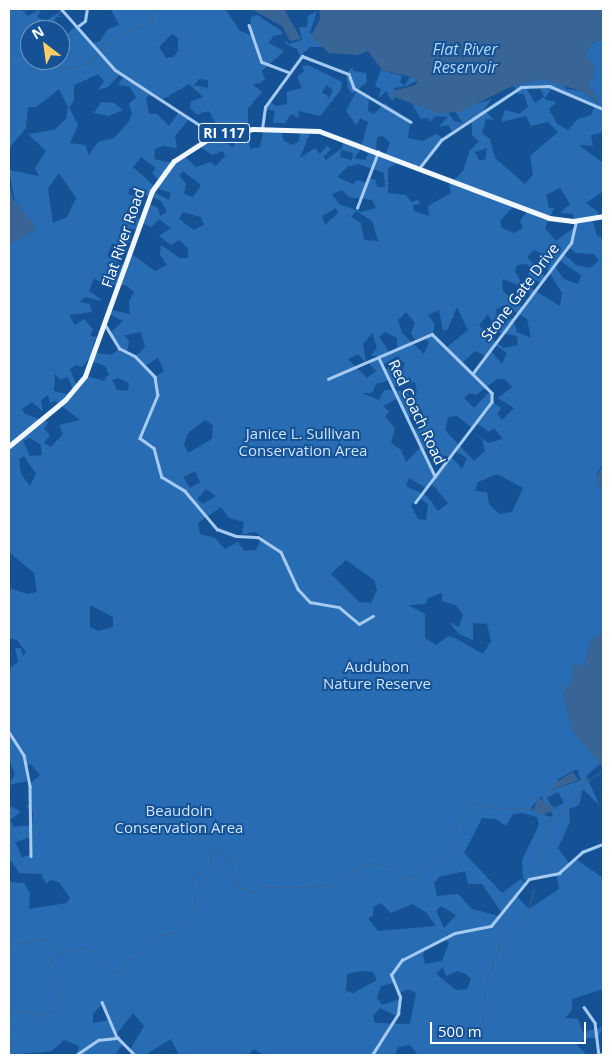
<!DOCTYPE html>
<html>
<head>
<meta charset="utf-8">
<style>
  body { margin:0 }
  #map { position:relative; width:612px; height:1064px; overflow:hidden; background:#155295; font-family:"Open Sans",sans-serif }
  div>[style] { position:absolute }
  .green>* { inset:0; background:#286db4 }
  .water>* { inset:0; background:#386595 }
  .stream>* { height:1px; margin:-0.5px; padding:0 0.5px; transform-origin:0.5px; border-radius:0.5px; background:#386595 }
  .minor>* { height:2.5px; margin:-1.25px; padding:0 1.25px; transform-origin:1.25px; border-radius:1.25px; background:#a6cbf2 }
  .tertiary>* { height:3px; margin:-1.5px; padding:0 1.5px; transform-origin:1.5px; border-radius:1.5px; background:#a6cbf2 }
  .primary>* { height:5px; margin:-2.5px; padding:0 2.5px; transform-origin:2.5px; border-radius:2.5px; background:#f0f7ff }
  span { translate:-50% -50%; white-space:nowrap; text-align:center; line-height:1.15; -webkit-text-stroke:4px #155295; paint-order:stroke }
  .shield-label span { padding:1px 4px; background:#155295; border:1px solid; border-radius:4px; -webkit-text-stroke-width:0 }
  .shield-label { font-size:14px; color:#fff; font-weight:700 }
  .street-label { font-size:15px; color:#fff }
  .park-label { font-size:15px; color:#cde4fc }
  .water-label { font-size:16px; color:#b2d5f8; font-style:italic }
  .frame { position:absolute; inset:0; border:10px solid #fff; pointer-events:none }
  .north { position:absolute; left:20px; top:20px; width:50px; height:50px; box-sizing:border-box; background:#155295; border:1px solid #7397bf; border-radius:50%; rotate:330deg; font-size:14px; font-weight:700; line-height:20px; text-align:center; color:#fff }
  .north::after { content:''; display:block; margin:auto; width:18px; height:22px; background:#fc6; clip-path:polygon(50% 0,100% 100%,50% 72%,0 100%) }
  .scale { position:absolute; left:430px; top:1022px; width:156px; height:22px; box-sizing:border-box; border:2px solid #fff; border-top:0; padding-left:6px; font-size:15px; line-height:18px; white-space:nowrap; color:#fff; -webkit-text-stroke:4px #155295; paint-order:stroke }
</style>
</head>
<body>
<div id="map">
  <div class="green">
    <div style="clip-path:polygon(evenodd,9px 9px,20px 9px,28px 16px,40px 9px,37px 18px,47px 20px,65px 9px,55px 18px,53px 30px,30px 30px,30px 60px,60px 60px,59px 26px,66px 35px,76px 26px,92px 44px,100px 41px,108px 29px,119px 25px,111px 9px,225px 9px,240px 31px,250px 35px,251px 17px,257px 15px,280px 30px,283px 34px,273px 36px,269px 43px,284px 51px,262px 71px,265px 80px,253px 85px,262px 92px,248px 108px,248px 123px,241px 123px,242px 130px,248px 129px,250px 149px,260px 147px,264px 129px,280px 129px,284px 141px,293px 145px,299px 141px,300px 130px,311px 130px,300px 158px,315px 148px,320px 154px,327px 146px,331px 149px,323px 157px,326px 160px,342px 148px,344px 137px,362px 144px,368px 122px,360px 118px,356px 125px,346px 111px,357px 90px,352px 94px,348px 88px,346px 73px,353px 67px,353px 71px,366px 73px,367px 82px,358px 90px,369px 95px,368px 111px,374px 114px,385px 103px,410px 121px,408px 138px,423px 141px,436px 134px,443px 138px,420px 167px,398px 163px,388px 168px,388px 193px,406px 195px,411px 202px,418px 200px,421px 204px,413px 205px,414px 211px,429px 216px,428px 206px,451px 193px,448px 178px,454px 180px,463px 171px,470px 150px,479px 142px,472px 135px,472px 118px,452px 131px,448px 125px,438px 127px,448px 117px,435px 116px,430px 122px,428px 118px,421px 119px,412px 104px,448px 112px,454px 121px,463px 123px,455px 111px,492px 99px,484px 109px,494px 120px,486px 119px,482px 133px,490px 139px,495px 158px,525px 184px,533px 175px,530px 156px,558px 132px,548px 122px,531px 126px,526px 116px,501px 122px,505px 110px,519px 114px,528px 107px,524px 94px,518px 94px,514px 85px,537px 79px,560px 80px,566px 89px,582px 91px,600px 105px,588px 83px,596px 70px,585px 54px,591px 44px,603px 39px,603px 132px,591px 135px,593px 146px,579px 145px,603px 163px,602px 192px,586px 203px,598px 212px,599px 217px,592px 219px,597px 236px,603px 238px,603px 464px,597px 473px,603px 498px,603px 632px,591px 641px,584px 665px,572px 665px,572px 682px,563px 692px,571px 728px,601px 763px,586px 776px,600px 806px,583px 789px,579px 805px,569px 809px,570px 822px,558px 848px,569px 863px,574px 858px,603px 878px,603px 989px,572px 999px,572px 1010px,565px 1018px,578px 1019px,583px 1032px,603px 1027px,598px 1038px,586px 1038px,577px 1045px,587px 1055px,418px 1055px,410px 1045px,398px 1047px,395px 1055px,264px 1055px,254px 1049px,248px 1055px,179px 1055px,171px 1039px,145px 1055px,135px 1055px,130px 1050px,144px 1026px,133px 1013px,116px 1035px,123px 1043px,115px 1055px,77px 1055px,79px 1046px,64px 1040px,52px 1051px,9px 1055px,9px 882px,24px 883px,30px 894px,29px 909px,67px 903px,70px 898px,59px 882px,51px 880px,46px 884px,41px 874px,19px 873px,9px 857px,9px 805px,21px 812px,10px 820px,14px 827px,32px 825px,33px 812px,26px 806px,32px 804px,30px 784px,40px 775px,31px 764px,25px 767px,27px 781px,9px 785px,15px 774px,9px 760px,9px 669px,18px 662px,15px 648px,21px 648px,23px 656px,26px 652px,17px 640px,9px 638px,9px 588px,27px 594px,37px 592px,34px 573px,9px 552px,9px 239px,35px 225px,15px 202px,9px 170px,39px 176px,35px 168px,46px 151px,28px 134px,54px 130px,66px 119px,68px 107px,59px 89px,36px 107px,28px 107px,26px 128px,9px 148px,9px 9px,172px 34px,178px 38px,178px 50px,174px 57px,166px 58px,159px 47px,172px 34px,9px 9px,98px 74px,104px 81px,98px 90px,108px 87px,120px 74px,124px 76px,118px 85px,129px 86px,136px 97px,129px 104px,132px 113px,129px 121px,114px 138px,98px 142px,89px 155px,85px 145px,70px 143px,78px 125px,69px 107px,74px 100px,74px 85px,98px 74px,9px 9px,199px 79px,208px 80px,208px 88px,194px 85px,199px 79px,9px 9px,189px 84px,203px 97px,191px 101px,190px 108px,196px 114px,209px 111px,218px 128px,217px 135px,197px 144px,212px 155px,223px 151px,225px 156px,216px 166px,210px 162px,196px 167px,182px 154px,172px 163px,154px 159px,155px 149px,162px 146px,177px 148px,175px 136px,189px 119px,179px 112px,169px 126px,157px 114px,149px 114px,146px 98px,152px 92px,163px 99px,189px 84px,9px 9px,539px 85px,544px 97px,535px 103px,525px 86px,539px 85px,9px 9px,552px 88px,595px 106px,591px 115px,578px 119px,568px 130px,557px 124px,549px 109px,556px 102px,544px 99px,552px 88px,9px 9px,231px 131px,236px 140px,233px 147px,224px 142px,224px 133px,231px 131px,9px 9px,383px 136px,390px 143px,386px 153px,376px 150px,377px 137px,383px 136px,9px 9px,487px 148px,485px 160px,479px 160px,475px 152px,487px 148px,9px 9px,361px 149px,368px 154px,365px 160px,354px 158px,361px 149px,9px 9px,341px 150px,353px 153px,352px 160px,340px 157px,341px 150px,9px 9px,141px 157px,156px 168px,152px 173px,158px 180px,154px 186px,133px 167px,141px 157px,9px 9px,359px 164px,384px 173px,385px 187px,377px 187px,376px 180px,368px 178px,366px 183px,357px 180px,353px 184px,337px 177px,348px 166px,359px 164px,9px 9px,183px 171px,201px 185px,193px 197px,184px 194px,186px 183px,179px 176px,183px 171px,9px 9px,59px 173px,76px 198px,67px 217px,53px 223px,48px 188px,59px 173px,9px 9px,154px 187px,171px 193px,169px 200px,152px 191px,154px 187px,9px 9px,130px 188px,161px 201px,167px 212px,160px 216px,158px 208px,146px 203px,140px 219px,124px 216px,135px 196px,128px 194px,130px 188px,9px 9px,560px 188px,570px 204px,560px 213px,573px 214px,575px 227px,556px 241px,545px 228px,554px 208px,549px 208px,546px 195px,560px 188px,9px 9px,342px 190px,349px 197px,372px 200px,376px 208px,361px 212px,339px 204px,332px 194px,342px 190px,9px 9px,515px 205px,528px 210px,520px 221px,523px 228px,514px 233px,502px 228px,500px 221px,515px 205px,9px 9px,336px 208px,338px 213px,325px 225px,322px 216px,336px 208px,9px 9px,356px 211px,372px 221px,378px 241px,364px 240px,361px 223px,351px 217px,356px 211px,9px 9px,183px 212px,201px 217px,204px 225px,194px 230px,179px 219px,183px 212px,9px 9px,159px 219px,171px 228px,159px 236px,171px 245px,179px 240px,188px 248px,188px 258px,180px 258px,161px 245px,160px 255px,167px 265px,155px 271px,130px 253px,125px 266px,107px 256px,112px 244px,133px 242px,128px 240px,129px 234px,120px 237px,121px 226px,137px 230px,140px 222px,151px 227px,159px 219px,9px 9px,568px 247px,576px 253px,594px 254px,599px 261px,590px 268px,576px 265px,563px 253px,568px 247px,9px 9px,534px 250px,549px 257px,544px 264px,562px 293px,560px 306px,521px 282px,515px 271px,517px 265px,527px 264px,531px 269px,528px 274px,540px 283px,545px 276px,527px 257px,534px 250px,9px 9px,558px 259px,581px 275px,578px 284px,564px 279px,554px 265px,558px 259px,9px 9px,94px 278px,103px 284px,126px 285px,134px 292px,129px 302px,130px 314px,111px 310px,109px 314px,123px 321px,111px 332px,119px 349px,111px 355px,92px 352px,94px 340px,101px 338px,90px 336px,93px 329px,84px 319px,75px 325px,69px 315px,92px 312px,90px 304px,80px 302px,85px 297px,103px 301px,89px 291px,94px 278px,9px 9px,502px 279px,528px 289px,531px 296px,522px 307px,503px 291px,502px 279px,9px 9px,504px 305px,527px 319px,531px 338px,517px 332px,513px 319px,497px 317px,496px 310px,504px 305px,9px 9px,457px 307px,468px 330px,447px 347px,433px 333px,435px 324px,428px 315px,439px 310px,443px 331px,448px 329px,457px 307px,9px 9px,406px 312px,415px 323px,411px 333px,415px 340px,423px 337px,429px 342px,424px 354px,402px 333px,398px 320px,406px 312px,9px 9px,488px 314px,497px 332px,517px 336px,518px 345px,503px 348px,490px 337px,479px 325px,488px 314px,9px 9px,141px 332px,145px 347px,136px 356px,127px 352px,129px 341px,124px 335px,141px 332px,9px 9px,385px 332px,397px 338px,397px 348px,389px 352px,379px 337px,385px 332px,9px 9px,372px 333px,377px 347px,371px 356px,381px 356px,369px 363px,376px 371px,367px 378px,348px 359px,358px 354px,366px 363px,363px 344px,372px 333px,9px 9px,495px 345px,507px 353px,502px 364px,490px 350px,495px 345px,9px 9px,475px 351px,486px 356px,473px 373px,463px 362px,475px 351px,9px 9px,397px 356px,405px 364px,402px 371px,397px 373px,393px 367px,385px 370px,383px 365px,397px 356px,9px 9px,158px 358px,164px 371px,155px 377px,146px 365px,158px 358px,9px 9px,88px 360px,105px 366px,109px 374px,104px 381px,86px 376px,78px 385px,75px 382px,70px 369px,76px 365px,82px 367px,88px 360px,9px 9px,55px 374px,60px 380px,68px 377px,73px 390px,70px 395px,54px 391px,55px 374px,9px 9px,118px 378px,129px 383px,128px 391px,117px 390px,112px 380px,118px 378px,9px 9px,497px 379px,505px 379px,512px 387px,498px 398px,514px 408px,502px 420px,497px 414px,501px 408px,492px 402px,490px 391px,474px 408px,464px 398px,470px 393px,476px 395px,497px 379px,9px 9px,389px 380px,393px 386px,415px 382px,417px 393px,409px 396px,406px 391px,384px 390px,379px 400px,362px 393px,372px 393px,376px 384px,389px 380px,9px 9px,48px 395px,50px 403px,55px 401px,80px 420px,59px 425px,63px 434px,51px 447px,44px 443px,50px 435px,44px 429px,48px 422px,25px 414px,22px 409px,32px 402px,43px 412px,41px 400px,48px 395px,9px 9px,398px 398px,408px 418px,422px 409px,422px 418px,429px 423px,413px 430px,421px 447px,406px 462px,401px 450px,391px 443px,395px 428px,385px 417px,389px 411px,383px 406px,398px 398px,9px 9px,457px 416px,472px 428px,476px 423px,489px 432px,494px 428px,503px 439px,488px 443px,472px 430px,482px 439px,485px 451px,474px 461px,445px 430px,448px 417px,457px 416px,9px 9px,205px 420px,213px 425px,212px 439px,188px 453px,184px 445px,188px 433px,205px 420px,9px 9px,30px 438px,41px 445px,42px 455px,30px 456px,23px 441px,30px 438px,9px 9px,435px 446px,443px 456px,451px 456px,435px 476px,423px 450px,435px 446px,9px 9px,455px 451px,467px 458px,462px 469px,451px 456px,455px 451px,9px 9px,24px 456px,36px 474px,30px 486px,21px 474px,19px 459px,24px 456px,9px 9px,195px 471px,200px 482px,190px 488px,183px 477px,195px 471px,9px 9px,497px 474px,523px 488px,512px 512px,499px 514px,489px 504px,487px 492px,475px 491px,478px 482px,497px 474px,9px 9px,409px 478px,426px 488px,431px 483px,448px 503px,438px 511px,427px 496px,406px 486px,409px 478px,9px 9px,206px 489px,216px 496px,203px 504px,197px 499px,206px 489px,9px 9px,419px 498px,428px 504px,426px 520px,418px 519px,411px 505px,419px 498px,9px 9px,221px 507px,229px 518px,244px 522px,242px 534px,255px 532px,262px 537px,256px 550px,244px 551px,238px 542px,225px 549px,215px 538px,200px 534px,198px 523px,221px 507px,9px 9px,346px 560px,374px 580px,377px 590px,371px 603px,359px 602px,331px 574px,346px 560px,9px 9px,442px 593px,442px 601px,456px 605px,463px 615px,459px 627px,449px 622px,459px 634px,473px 640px,473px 623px,487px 624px,491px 641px,483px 654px,455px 638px,448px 636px,436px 645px,425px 638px,425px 614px,408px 605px,425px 604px,428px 598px,442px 593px,9px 9px,90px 605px,113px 617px,113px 627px,98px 631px,90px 627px,90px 605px,9px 9px,577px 769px,581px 780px,553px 790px,558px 779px,577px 769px,9px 9px,558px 792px,564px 803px,553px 809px,547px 798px,558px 792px,9px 9px,541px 796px,553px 815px,550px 817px,530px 809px,541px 796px,9px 9px,523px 813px,537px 817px,539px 825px,522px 860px,523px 878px,526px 882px,556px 874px,559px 889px,529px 909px,516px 895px,525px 883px,521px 879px,502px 893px,464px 853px,482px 818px,496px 819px,506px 826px,513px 814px,523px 813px,9px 9px,32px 837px,31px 855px,22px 857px,15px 842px,32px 837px,9px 9px,465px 871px,468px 884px,482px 884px,502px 913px,499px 916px,472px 909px,458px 894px,437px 896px,434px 883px,439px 877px,465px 871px,9px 9px,381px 903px,391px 913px,412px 904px,426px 912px,436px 926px,378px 931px,368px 918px,373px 916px,373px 907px,381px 903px,9px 9px,441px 906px,456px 915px,444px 928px,436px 911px,441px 906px,9px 9px,445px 938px,449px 943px,442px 961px,425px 964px,423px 955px,427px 946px,445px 938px,9px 9px,443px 967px,446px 976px,458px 971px,466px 974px,471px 979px,467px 989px,456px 990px,436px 974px,443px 967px,9px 9px,361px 971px,373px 972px,377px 980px,353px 993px,346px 991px,347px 974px,361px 971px,9px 9px,393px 983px,400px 993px,408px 989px,416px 993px,410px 1024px,375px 1023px,373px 1016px,380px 1008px,397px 1016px,400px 999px,382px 1005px,377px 998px,381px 986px,393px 983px,9px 9px,101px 1005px,110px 1020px,93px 1023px,93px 1014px,101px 1005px)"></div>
    <div style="clip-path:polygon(317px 11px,310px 32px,323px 47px,310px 47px,300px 56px,297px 49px,286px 44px,284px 39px,289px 44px,302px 40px,299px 27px,307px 27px,308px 16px)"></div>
    <div style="clip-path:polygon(evenodd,308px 65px,342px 82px,341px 90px,320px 116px,298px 111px,299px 118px,291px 114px,285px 123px,273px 123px,275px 111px,264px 109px,269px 101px,276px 106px,287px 104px,287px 92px,302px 88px,297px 77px,304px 71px,302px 66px,308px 65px,326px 85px,333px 90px,326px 104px,329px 96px,322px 93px,326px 85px)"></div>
    <div style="clip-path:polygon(381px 70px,402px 76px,400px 82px,404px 86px,410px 77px,421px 79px,406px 86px,394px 88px,396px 97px,392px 101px,386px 91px,378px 99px,381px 89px,375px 86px)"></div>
    <div style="clip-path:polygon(101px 102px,114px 103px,123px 110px,108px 116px,94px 113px)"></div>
  </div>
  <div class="water">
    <div style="clip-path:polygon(251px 9px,284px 9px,301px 39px,290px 41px,282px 26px)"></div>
    <div style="clip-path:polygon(319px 9px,603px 9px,603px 41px,593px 42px,585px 54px,596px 70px,588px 83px,602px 106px,582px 91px,540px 79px,508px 88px,462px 111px,440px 114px,392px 96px,393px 91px,416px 85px,418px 79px,382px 70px,368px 51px,358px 55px,329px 53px,311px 36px,320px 19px)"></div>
    <div style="clip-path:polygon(9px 184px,13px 200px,34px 223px,35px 230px,17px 242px,9px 242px)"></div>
    <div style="clip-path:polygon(603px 464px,603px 497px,596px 479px)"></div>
    <div style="clip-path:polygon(603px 632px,603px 768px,571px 728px,563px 692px,572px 682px,572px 665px,584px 665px,591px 641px)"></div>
    <div style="clip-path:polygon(573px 772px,578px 780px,552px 790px,556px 782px)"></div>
    <div style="clip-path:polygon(538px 797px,545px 802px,556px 808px,543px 815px,533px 812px)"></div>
  </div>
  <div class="stream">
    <div style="left:9px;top:60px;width:24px;rotate:-28deg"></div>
    <div style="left:45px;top:60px;width:21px;rotate:23deg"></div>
    <div style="left:64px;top:68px;width:22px;rotate:-10deg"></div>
    <div style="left:86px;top:64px;width:45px;rotate:-41.4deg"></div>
    <div style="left:120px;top:34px;width:35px;rotate:-20deg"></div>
    <div style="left:153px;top:22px;width:14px;rotate:-111deg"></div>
    <div style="left:579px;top:777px;width:9px;rotate:18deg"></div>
    <div style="left:588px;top:780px;width:17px;rotate:-31deg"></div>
    <div style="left:543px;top:801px;width:14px;rotate:-51deg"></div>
    <div style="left:157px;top:807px;width:72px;rotate:34.8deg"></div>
    <div style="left:539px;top:875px;width:12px;rotate:-104deg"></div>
    <div style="left:536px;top:863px;width:34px;rotate:-67deg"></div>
    <div style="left:549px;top:832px;width:10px;rotate:-107deg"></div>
    <div style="left:546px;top:822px;width:29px;rotate:-34deg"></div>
    <div style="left:570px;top:806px;width:32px;rotate:-54deg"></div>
    <div style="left:285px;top:888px;width:54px;rotate:-4.2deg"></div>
    <div style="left:339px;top:884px;width:26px;rotate:-43deg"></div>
    <div style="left:358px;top:866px;width:12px;rotate:-14deg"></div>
    <div style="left:370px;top:863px;width:22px;rotate:10deg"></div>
    <div style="left:392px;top:867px;width:14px;rotate:51deg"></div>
    <div style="left:401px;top:878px;width:15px;rotate:-11deg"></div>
    <div style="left:416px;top:875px;width:50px;rotate:-28.6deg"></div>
    <div style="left:460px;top:851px;width:25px;rotate:-101deg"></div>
    <div style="left:455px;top:826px;width:30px;rotate:-50deg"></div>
    <div style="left:474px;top:803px;width:24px;rotate:15deg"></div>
    <div style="left:497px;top:809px;width:35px;rotate:-2deg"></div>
    <div style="left:9px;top:944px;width:40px;rotate:-7.1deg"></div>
    <div style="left:49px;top:939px;width:18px;rotate:52deg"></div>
    <div style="left:9px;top:1017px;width:16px;rotate:-27deg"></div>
    <div style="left:23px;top:1010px;width:16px;rotate:22deg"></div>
    <div style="left:38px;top:1016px;width:19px;rotate:-21deg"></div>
    <div style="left:56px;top:1009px;width:17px;rotate:-69deg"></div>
    <div style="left:62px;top:993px;width:29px;rotate:-121deg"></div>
    <div style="left:47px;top:968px;width:17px;rotate:-54deg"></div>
    <div style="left:57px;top:954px;width:25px;rotate:-16deg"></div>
    <div style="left:81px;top:947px;width:12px;rotate:20deg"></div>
    <div style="left:92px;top:951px;width:30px;rotate:50deg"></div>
    <div style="left:111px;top:974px;width:13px;rotate:-23deg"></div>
    <div style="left:123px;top:969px;width:10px;rotate:-66deg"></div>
    <div style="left:127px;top:960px;width:7px;rotate:-8deg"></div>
    <div style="left:134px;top:959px;width:33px;rotate:-45deg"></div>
    <div style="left:157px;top:936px;width:16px;rotate:-11deg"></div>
    <div style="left:173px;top:933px;width:33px;rotate:-45deg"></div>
    <div style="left:196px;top:910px;width:32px;rotate:-99deg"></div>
    <div style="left:191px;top:878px;width:20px;rotate:-33deg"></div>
    <div style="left:208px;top:867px;width:19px;rotate:-74deg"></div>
    <div style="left:213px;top:849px;width:21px;rotate:31deg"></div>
    <div style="left:231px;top:860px;width:26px;rotate:81deg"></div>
    <div style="left:235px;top:886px;width:20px;rotate:18deg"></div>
    <div style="left:254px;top:892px;width:10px;rotate:-29deg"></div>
    <div style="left:263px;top:887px;width:20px"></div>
    <div style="left:470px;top:1033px;width:6px"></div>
    <div style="left:476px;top:1033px;width:13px;rotate:-61deg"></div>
    <div style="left:482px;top:1022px;width:39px;rotate:-84deg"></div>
    <div style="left:486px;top:983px;width:49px;rotate:-70.8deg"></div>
    <div style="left:502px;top:937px;width:31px;rotate:-40deg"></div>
    <div style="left:526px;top:917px;width:29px;rotate:-74deg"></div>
    <div style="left:9px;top:1036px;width:12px;rotate:70deg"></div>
    <div style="left:14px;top:1055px;width:6px;rotate:-90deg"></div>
  </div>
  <div class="minor">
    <div style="left:249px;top:25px;width:39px;rotate:71deg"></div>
    <div style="left:262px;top:62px;width:28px;rotate:21deg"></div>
    <div style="left:77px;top:27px;width:10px;rotate:-37deg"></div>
    <div style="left:85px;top:21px;width:12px;rotate:-81deg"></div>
    <div style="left:262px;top:129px;width:22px;rotate:-82deg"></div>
    <div style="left:265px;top:107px;width:63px;rotate:-54deg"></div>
    <div style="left:302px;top:56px;width:50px;rotate:21deg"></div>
    <div style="left:349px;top:74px;width:15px;rotate:70deg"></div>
    <div style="left:354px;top:88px;width:66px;rotate:30.8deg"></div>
    <div style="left:357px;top:208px;width:60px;rotate:-69.4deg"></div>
    <div style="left:106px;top:326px;width:26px;rotate:59deg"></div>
    <div style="left:119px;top:348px;width:18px;rotate:27deg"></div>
    <div style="left:135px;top:356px;width:29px;rotate:46deg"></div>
    <div style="left:155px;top:377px;width:18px;rotate:81deg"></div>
    <div style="left:158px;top:395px;width:47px;rotate:112.7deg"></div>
    <div style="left:140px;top:438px;width:17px;rotate:36deg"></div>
    <div style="left:154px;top:448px;width:30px;rotate:75deg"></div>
    <div style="left:162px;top:477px;width:27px;rotate:31deg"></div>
    <div style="left:185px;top:491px;width:50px;rotate:49.9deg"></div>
    <div style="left:217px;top:529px;width:20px;rotate:20deg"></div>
    <div style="left:236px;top:536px;width:22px;rotate:3deg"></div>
    <div style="left:258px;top:537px;width:27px;rotate:33deg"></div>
    <div style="left:281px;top:552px;width:41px;rotate:65.3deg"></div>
    <div style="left:298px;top:589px;width:18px;rotate:47deg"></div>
    <div style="left:310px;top:602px;width:29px;rotate:10deg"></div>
    <div style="left:339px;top:607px;width:26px;rotate:40deg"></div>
    <div style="left:359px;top:624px;width:16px;rotate:-30deg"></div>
    <div style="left:379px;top:358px;width:131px;rotate:64.6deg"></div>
    <div style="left:473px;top:373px;width:163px;rotate:-53deg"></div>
    <div style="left:571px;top:243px;width:23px;rotate:-77deg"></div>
    <div style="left:328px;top:379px;width:113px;rotate:-23.4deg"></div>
    <div style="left:432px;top:334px;width:84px;rotate:44.5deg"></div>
    <div style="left:492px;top:393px;width:9px;rotate:90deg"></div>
    <div style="left:492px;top:402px;width:126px;rotate:127.2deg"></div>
    <div style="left:9px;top:732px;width:27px;rotate:57deg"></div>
    <div style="left:24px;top:755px;width:32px;rotate:79deg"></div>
    <div style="left:30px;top:786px;width:70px;rotate:89.2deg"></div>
    <div style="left:102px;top:1002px;width:38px;rotate:67deg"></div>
    <div style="left:117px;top:1037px;width:25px;rotate:45deg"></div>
    <div style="left:584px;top:1007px;width:19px;rotate:55deg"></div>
    <div style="left:595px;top:1023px;width:31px;rotate:83deg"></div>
    <div style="left:76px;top:1055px;width:27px;rotate:-34deg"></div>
    <div style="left:98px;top:1040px;width:20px;rotate:-6deg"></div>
    <div style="left:372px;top:1055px;width:49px;rotate:-57.6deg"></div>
    <div style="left:398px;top:1014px;width:17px;rotate:-83deg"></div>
    <div style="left:400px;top:997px;width:24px;rotate:-112deg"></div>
    <div style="left:391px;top:975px;width:19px;rotate:-54deg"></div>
    <div style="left:402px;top:960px;width:59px;rotate:-27deg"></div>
    <div style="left:455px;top:933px;width:37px;rotate:-11deg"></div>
    <div style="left:491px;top:926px;width:60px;rotate:-51deg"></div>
    <div style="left:529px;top:879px;width:31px;rotate:-11deg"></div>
    <div style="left:559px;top:873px;width:31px;rotate:-42deg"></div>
    <div style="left:582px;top:852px;width:22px;rotate:-21deg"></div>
    <div style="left:595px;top:1055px;width:8px;rotate:-7deg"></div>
  </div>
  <div class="tertiary">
    <div style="left:61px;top:9px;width:81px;rotate:48.5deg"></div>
    <div style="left:115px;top:70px;width:103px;rotate:33.1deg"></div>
    <div style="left:201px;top:126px;width:14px;rotate:56deg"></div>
    <div style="left:420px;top:167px;width:34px;rotate:-52deg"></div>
    <div style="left:441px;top:140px;width:96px;rotate:-33.5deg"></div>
    <div style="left:521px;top:87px;width:28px;rotate:-2deg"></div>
    <div style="left:549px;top:86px;width:59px;rotate:23.1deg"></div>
  </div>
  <div class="primary">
    <div style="left:9px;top:446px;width:72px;rotate:-39.4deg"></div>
    <div style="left:65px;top:400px;width:31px;rotate:-50deg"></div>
    <div style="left:85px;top:376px;width:197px;rotate:-70.1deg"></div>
    <div style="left:152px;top:191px;width:37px;rotate:-54deg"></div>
    <div style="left:174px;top:161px;width:46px;rotate:-32.7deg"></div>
    <div style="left:213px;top:136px;width:41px;rotate:-9.9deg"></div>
    <div style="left:253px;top:129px;width:66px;rotate:1.7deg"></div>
    <div style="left:319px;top:131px;width:246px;rotate:20.7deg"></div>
    <div style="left:549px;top:218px;width:24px;rotate:7deg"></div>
    <div style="left:573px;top:221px;width:30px;rotate:-9deg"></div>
  </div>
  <div class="shield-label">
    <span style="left:224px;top:133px">RI 117</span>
  </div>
  <div class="street-label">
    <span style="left:123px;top:238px;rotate:-71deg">Flat River Road</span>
    <span style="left:520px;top:292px;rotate:-53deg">Stone Gate Drive</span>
    <span style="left:417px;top:412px;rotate:65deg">Red Coach Road</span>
  </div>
  <div class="park-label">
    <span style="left:303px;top:442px">Janice L. Sullivan<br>Conservation Area</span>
    <span style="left:377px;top:675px">Audubon<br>Nature Reserve</span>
    <span style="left:179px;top:819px">Beaudoin<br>Conservation Area</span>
  </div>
  <div class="water-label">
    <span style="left:465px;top:58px">Flat River<br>Reservoir</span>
  </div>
  <div class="frame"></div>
  <div class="north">N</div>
  <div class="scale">500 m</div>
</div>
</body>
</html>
